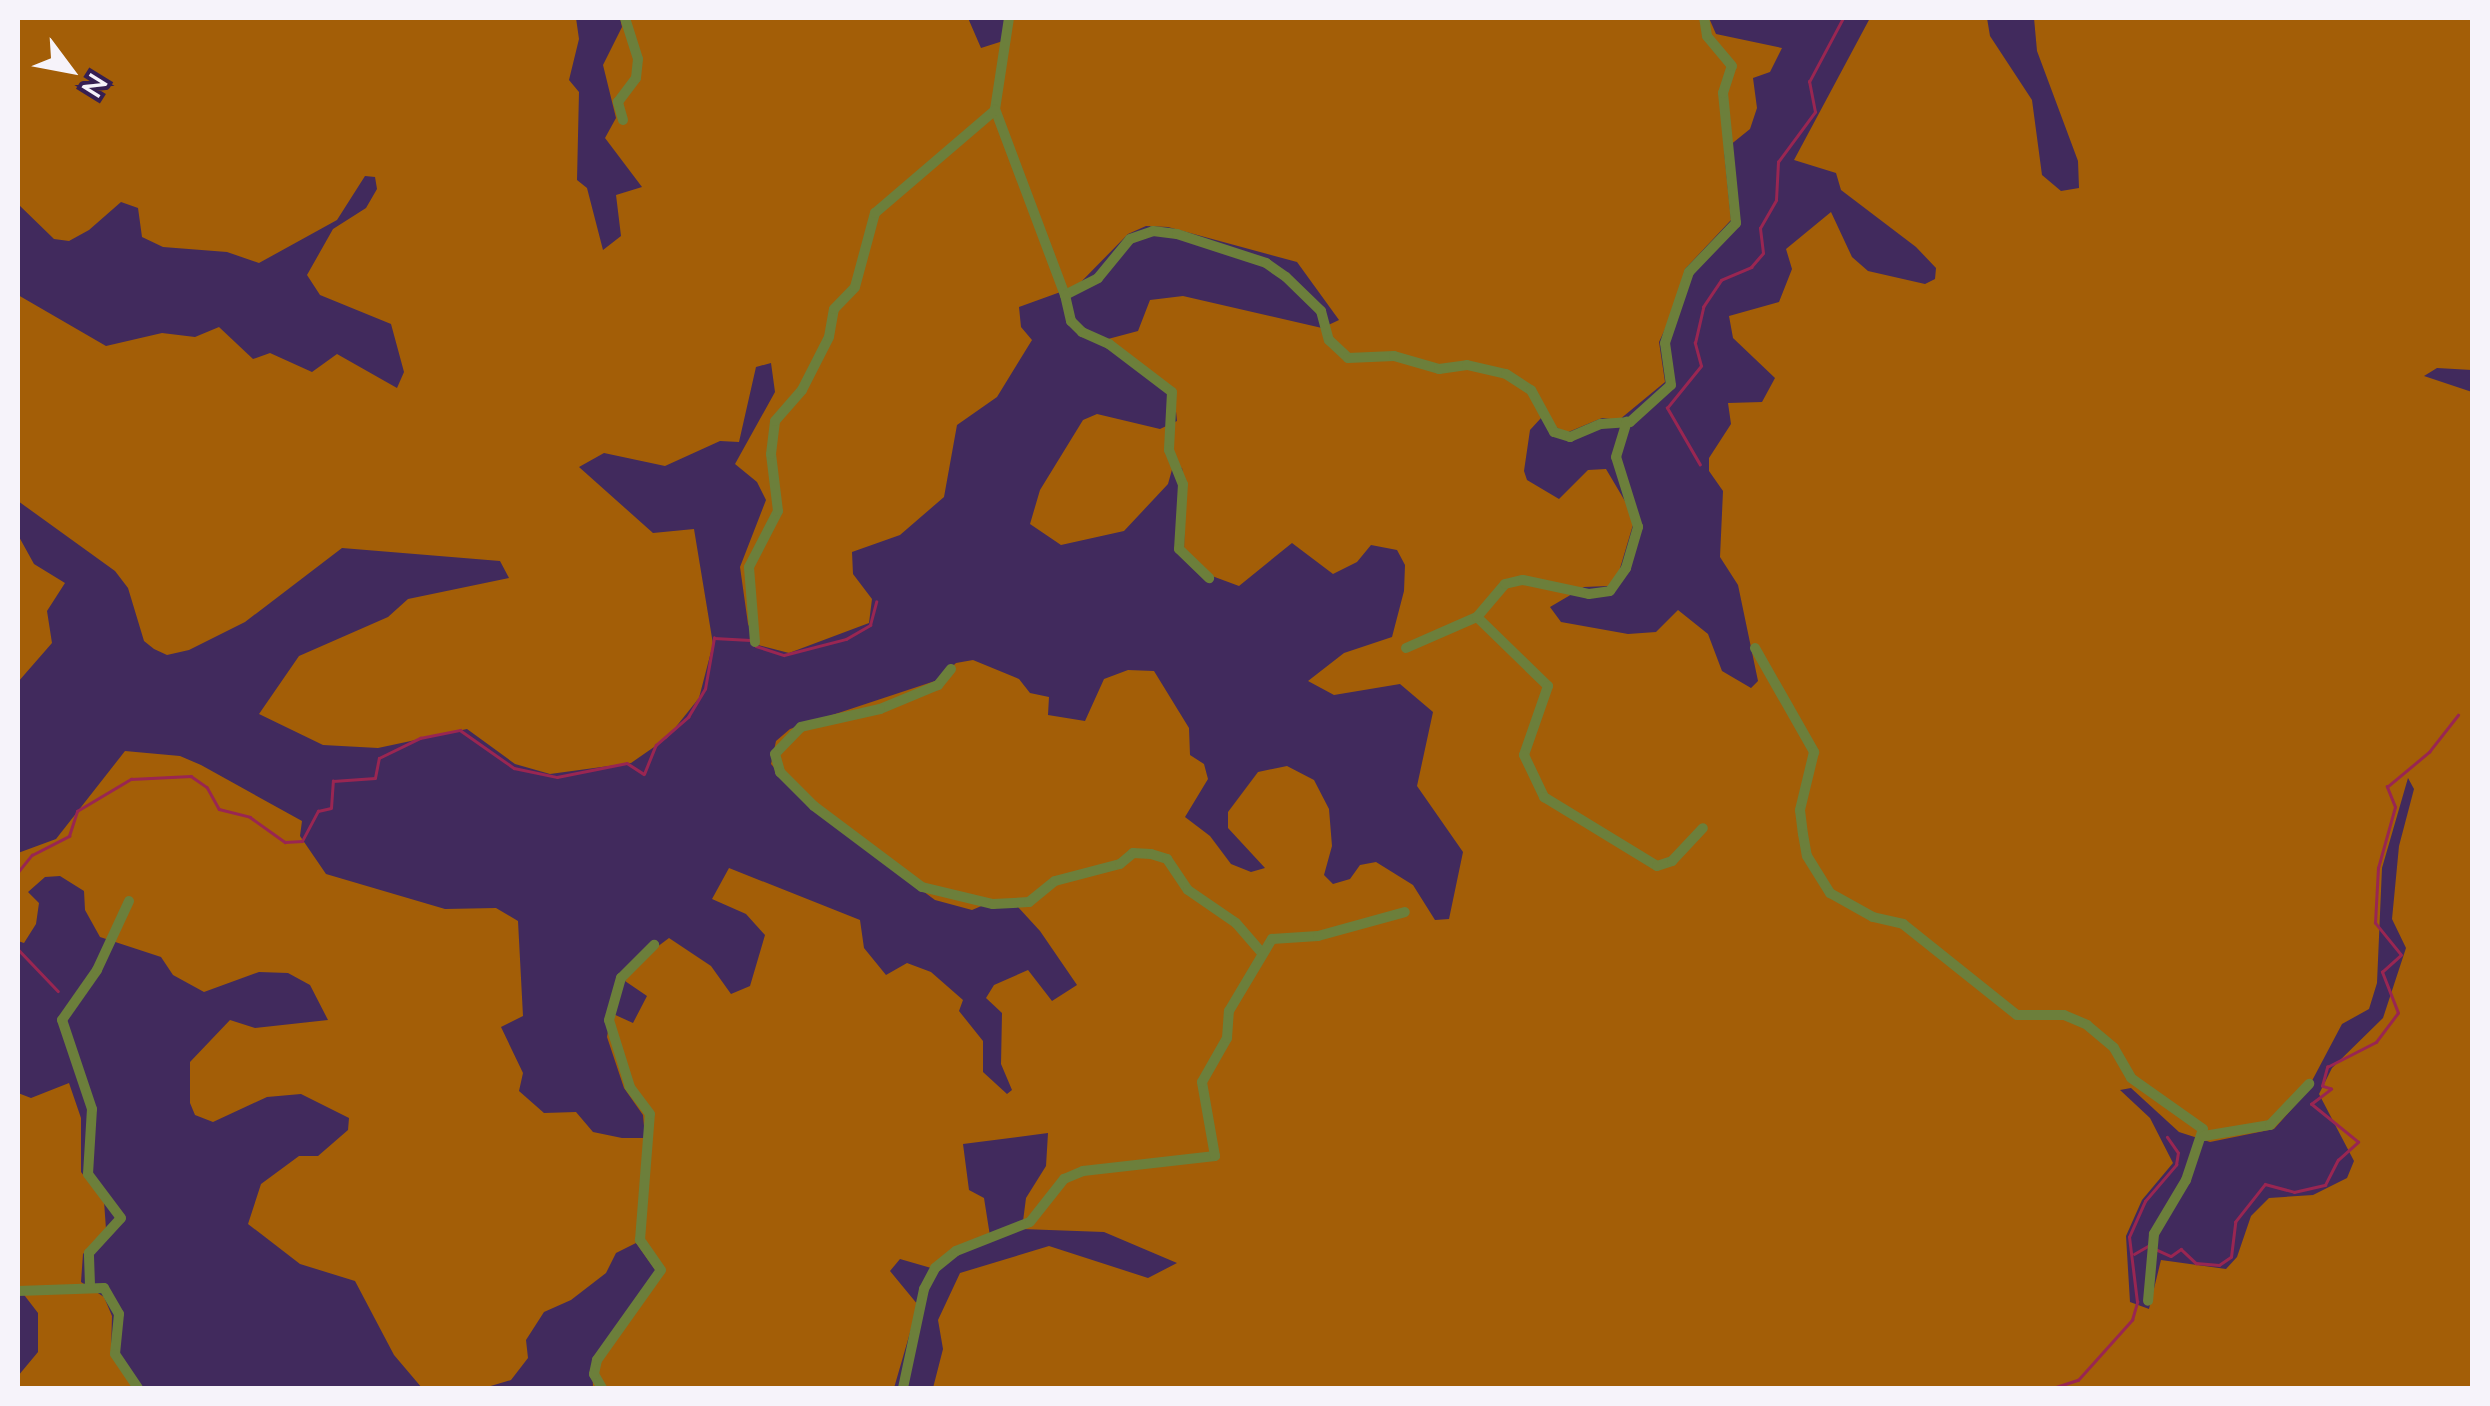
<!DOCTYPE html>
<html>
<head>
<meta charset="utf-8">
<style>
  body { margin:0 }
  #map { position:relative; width:2490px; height:1406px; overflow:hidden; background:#412a5d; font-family:Lato,sans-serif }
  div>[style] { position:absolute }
  .forest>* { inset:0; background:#a35e07 }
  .stream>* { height:2.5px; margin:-1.25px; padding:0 1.25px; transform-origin:1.25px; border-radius:1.25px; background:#992652 }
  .minor>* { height:10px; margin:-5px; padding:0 5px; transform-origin:5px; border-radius:5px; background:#6c7f3b }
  span { translate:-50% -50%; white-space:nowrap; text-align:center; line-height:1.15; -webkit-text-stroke:8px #361f52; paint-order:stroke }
  .frame { position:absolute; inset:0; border:20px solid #f6f3fa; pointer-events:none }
  .north { position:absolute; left:20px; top:20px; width:100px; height:100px; -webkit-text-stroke:8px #361f52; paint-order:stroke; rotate:122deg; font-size:28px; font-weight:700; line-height:40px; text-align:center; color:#f6f3fa }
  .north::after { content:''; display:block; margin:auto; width:35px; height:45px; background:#f6f3fa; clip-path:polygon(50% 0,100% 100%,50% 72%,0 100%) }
</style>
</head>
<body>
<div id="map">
  <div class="forest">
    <div style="clip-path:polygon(evenodd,18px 18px,576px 18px,579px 39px,569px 80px,579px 92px,577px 180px,587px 188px,603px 250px,621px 236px,616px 195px,642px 187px,605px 138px,616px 118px,603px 65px,622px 27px,620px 18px,968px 18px,981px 48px,1003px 41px,1006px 18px,1709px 18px,1716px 34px,1782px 48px,1770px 72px,1753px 78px,1757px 108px,1750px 129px,1724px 150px,1731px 220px,1685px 269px,1681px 295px,1659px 342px,1665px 382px,1619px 420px,1602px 418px,1566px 433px,1541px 418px,1530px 430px,1524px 471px,1527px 480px,1559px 499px,1588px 470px,1606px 469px,1635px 518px,1618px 575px,1608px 586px,1584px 587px,1550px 607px,1561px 622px,1628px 634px,1656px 632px,1678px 610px,1708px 634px,1722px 671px,1751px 688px,1758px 681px,1738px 585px,1720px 557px,1723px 491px,1709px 471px,1709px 458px,1731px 424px,1728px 403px,1762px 402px,1775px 378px,1733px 338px,1729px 316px,1779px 302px,1792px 269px,1786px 249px,1831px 212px,1852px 257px,1868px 271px,1925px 284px,1935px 279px,1936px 268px,1916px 247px,1841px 190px,1836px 173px,1794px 160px,1870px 18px,1987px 18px,1990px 36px,2032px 100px,2042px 175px,2061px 191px,2079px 188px,2078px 161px,2037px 51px,2034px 18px,2472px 18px,2472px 370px,2437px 368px,2424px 376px,2472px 392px,2472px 1388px,933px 1388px,943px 1349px,938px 1320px,960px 1273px,1049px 1246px,1148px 1278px,1177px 1263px,1104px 1232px,1022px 1229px,1026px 1198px,1046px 1166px,1048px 1133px,963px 1144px,969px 1190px,984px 1198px,990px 1236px,951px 1254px,938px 1270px,900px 1259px,890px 1271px,918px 1305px,894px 1388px,593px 1388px,592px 1360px,656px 1271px,636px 1243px,616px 1253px,606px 1273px,571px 1300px,544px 1312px,526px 1340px,528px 1358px,511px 1380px,484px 1388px,422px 1388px,394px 1355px,355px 1281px,300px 1264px,248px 1224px,261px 1184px,299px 1156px,318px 1156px,348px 1130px,349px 1118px,301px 1094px,267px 1097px,213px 1122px,195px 1115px,190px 1103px,190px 1062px,230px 1020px,255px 1028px,328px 1020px,310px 985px,288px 973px,259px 972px,204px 992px,173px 975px,161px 957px,100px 937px,85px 910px,84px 891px,60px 876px,45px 877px,28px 892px,39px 903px,36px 924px,24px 943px,18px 941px,18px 853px,56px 839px,125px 751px,180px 756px,201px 765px,302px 821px,300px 836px,326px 874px,445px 909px,496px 908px,518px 921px,523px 1016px,501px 1027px,523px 1073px,519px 1091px,544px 1113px,576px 1112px,593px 1132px,622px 1138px,645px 1138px,643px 1115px,624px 1088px,607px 1037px,611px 1013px,633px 1023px,647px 996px,625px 981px,641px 959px,669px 938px,711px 966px,731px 994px,750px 986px,765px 935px,746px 914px,712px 899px,729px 868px,860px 920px,864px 948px,886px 975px,907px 963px,931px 972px,963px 1000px,959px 1011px,983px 1041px,983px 1072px,1007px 1094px,1012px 1090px,1001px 1064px,1002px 1013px,986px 998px,994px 985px,1028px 970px,1052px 1001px,1077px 985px,1040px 931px,1018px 907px,993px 901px,972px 910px,935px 900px,809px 807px,771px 764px,776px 741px,790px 729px,938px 680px,956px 663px,973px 660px,1019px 679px,1030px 693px,1049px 697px,1048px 715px,1085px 721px,1104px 679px,1128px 670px,1154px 671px,1189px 728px,1190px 755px,1204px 764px,1208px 779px,1185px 817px,1210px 836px,1231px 864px,1251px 872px,1265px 868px,1228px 828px,1228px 812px,1258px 772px,1287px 766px,1314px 780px,1329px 809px,1332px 846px,1324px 875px,1333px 884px,1350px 879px,1360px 865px,1376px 862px,1413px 885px,1435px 920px,1449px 919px,1463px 852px,1417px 786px,1433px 712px,1400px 684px,1334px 695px,1308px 681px,1344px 653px,1392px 637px,1404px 591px,1405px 565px,1397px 550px,1371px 545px,1357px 562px,1333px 574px,1292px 543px,1239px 586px,1212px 576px,1184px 552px,1185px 486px,1182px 468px,1173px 466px,1168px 484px,1124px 531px,1061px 545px,1030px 524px,1040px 490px,1083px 420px,1097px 414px,1160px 429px,1177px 421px,1174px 392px,1108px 339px,1138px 331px,1150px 300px,1183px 296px,1322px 328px,1339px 320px,1297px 262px,1168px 227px,1146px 226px,1128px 234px,1077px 286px,1019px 307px,1021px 327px,1032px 340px,997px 397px,957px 425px,944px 497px,900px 535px,852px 552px,853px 574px,872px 599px,869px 623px,789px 653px,758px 645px,748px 624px,740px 567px,766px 500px,757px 482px,735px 464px,775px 392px,771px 363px,756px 367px,739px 442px,720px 441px,665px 466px,604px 453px,579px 467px,653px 533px,694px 529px,713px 644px,699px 698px,667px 738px,631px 763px,550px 774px,515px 764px,467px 729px,378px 748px,323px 745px,259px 714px,299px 656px,388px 617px,408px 599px,509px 578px,500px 561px,342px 548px,245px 622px,189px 650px,167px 655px,154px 649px,144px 641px,128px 588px,115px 571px,18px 501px,18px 295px,106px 346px,162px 333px,195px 337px,219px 327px,253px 359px,270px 353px,312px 372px,337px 354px,397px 388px,404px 372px,391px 324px,320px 295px,307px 275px,333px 229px,366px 208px,377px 189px,375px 177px,365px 176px,337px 220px,259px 263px,227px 252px,163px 247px,142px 237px,138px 208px,121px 202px,89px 230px,69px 241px,54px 239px,18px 204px,18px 18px,2408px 778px,2414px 789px,2399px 846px,2392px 919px,2406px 948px,2383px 1018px,2332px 1068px,2319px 1094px,2354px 1161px,2347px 1178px,2313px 1195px,2269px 1198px,2251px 1216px,2237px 1257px,2226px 1269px,2161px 1260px,2149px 1309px,2130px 1302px,2126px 1236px,2142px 1200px,2173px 1163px,2150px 1118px,2120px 1090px,2131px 1088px,2179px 1132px,2210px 1142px,2274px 1129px,2305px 1094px,2342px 1024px,2369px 1009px,2377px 983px,2382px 868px,2408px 778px)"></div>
    <div style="clip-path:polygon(18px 535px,34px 564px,65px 583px,47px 611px,52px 643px,18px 682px)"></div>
    <div style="clip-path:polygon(69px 1083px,81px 1118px,81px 1172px,104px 1201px,106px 1229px,83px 1254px,81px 1282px,104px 1297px,112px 1316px,111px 1353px,134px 1388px,18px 1388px,18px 1376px,38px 1352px,38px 1313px,18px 1287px,18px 1093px,31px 1098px)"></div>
  </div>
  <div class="stream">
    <div style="left:1700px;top:465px;width:66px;rotate:-120.1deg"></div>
    <div style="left:1667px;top:408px;width:54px;rotate:-51deg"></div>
    <div style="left:1701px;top:366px;width:24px;rotate:-105deg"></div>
    <div style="left:1695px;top:343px;width:37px;rotate:-77deg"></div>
    <div style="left:1703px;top:307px;width:32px;rotate:-56deg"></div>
    <div style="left:1721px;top:280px;width:33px;rotate:-23deg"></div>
    <div style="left:1751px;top:267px;width:18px;rotate:-49deg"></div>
    <div style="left:1763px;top:253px;width:25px;rotate:-97deg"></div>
    <div style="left:1760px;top:228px;width:32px;rotate:-60deg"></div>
    <div style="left:1776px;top:200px;width:38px;rotate:-87deg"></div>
    <div style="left:1778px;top:162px;width:62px;rotate:-53.5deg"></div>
    <div style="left:1815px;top:112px;width:31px;rotate:-101deg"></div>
    <div style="left:1809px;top:82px;width:72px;rotate:-62deg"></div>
    <div style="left:756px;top:646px;width:29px;rotate:18deg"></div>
    <div style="left:784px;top:655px;width:64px;rotate:-14.5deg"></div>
    <div style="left:846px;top:639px;width:28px;rotate:-30deg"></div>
    <div style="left:870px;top:625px;width:24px;rotate:-75deg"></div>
    <div style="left:18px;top:872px;width:22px;rotate:-51deg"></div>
    <div style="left:32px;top:855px;width:42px;rotate:-27.2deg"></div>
    <div style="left:69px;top:836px;width:26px;rotate:-72deg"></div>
    <div style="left:77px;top:811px;width:63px;rotate:-30.7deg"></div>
    <div style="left:131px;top:779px;width:60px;rotate:-2.9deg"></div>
    <div style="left:191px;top:776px;width:19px;rotate:35deg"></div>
    <div style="left:207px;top:787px;width:25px;rotate:61deg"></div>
    <div style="left:219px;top:809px;width:32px;rotate:14deg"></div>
    <div style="left:250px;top:817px;width:43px;rotate:35.5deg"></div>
    <div style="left:285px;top:842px;width:17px;rotate:-3deg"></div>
    <div style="left:302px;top:841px;width:34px;rotate:-62deg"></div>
    <div style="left:318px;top:811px;width:13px;rotate:-13deg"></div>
    <div style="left:331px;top:808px;width:27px;rotate:-86deg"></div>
    <div style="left:333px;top:781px;width:42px;rotate:-4.1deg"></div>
    <div style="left:375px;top:778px;width:20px;rotate:-79deg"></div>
    <div style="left:379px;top:758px;width:46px;rotate:-26deg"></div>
    <div style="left:420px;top:738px;width:41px;rotate:-11.3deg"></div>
    <div style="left:460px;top:730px;width:66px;rotate:35.1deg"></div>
    <div style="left:514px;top:768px;width:44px;rotate:11.8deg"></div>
    <div style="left:557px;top:777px;width:71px;rotate:-11.3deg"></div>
    <div style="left:627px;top:763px;width:20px;rotate:33deg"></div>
    <div style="left:644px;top:774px;width:31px;rotate:-68deg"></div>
    <div style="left:656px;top:745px;width:43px;rotate:-41.2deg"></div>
    <div style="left:688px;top:717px;width:33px;rotate:-59deg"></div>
    <div style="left:705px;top:689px;width:52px;rotate:-80deg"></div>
    <div style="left:714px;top:638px;width:36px;rotate:3deg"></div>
    <div style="left:18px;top:891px;width:7px;rotate:90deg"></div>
    <div style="left:18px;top:949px;width:58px;rotate:46.4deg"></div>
    <div style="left:2155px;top:1249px;width:17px;rotate:24deg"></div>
    <div style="left:2171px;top:1256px;width:12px;rotate:-35deg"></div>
    <div style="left:2181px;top:1249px;width:21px;rotate:43deg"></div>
    <div style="left:2196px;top:1263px;width:23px;rotate:5deg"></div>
    <div style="left:2219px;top:1265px;width:14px;rotate:-34deg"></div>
    <div style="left:2231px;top:1257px;width:35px;rotate:-83deg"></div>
    <div style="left:2235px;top:1222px;width:48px;rotate:-51.7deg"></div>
    <div style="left:2265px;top:1184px;width:30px;rotate:15deg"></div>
    <div style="left:2294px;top:1192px;width:32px;rotate:-13deg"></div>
    <div style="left:2325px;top:1185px;width:28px;rotate:-63deg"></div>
    <div style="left:2338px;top:1160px;width:27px;rotate:-42deg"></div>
    <div style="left:2358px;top:1142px;width:60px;rotate:-141deg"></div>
    <div style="left:2311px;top:1104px;width:25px;rotate:-37deg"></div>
    <div style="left:2331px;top:1089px;width:9px;rotate:-162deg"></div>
    <div style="left:2322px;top:1086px;width:20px;rotate:-75deg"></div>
    <div style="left:2327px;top:1067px;width:55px;rotate:-27deg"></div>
    <div style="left:2376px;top:1042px;width:36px;rotate:-53deg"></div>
    <div style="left:2398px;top:1013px;width:44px;rotate:-111.3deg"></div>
    <div style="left:2382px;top:972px;width:25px;rotate:-42deg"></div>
    <div style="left:2401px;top:955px;width:41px;rotate:-129.1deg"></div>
    <div style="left:2375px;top:923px;width:55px;rotate:-86.9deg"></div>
    <div style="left:2378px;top:868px;width:63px;rotate:-74.4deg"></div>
    <div style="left:2395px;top:807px;width:22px;rotate:-112deg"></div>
    <div style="left:2387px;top:787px;width:55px;rotate:-39.8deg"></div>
    <div style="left:2429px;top:752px;width:47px;rotate:-51.9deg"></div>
    <div style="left:2134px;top:1254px;width:16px;rotate:-30deg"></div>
    <div style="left:2014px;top:1388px;width:30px"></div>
    <div style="left:2053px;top:1388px;width:26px;rotate:-18deg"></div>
    <div style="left:2078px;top:1380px;width:81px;rotate:-48deg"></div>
    <div style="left:2132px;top:1320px;width:19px;rotate:-74deg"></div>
    <div style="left:2137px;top:1302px;width:65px;rotate:-97deg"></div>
    <div style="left:2129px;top:1237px;width:39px;rotate:-66deg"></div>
    <div style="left:2145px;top:1201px;width:48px;rotate:-49.3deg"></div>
    <div style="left:2176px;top:1165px;width:12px;rotate:-81deg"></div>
    <div style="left:2178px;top:1153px;width:19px;rotate:-125deg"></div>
  </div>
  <div class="minor">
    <div style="left:1009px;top:18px;width:92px;rotate:98.7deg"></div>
    <div style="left:995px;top:109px;width:199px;rotate:69.4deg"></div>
    <div style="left:1065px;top:295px;width:37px;rotate:-27deg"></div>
    <div style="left:1098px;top:278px;width:50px;rotate:-50.6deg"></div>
    <div style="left:1130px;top:239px;width:24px;rotate:-19deg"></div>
    <div style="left:1153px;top:231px;width:24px;rotate:7deg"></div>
    <div style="left:1177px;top:234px;width:94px;rotate:18deg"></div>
    <div style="left:1266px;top:263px;width:24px;rotate:35deg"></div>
    <div style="left:1286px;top:277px;width:49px;rotate:44.2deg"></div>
    <div style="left:1321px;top:311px;width:30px;rotate:75deg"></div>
    <div style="left:1329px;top:340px;width:26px;rotate:43deg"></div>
    <div style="left:1348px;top:358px;width:46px;rotate:-2.5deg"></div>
    <div style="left:1394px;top:356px;width:47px;rotate:16.1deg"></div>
    <div style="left:1439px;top:369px;width:28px;rotate:-8deg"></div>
    <div style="left:1467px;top:365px;width:40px;rotate:13deg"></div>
    <div style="left:1506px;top:374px;width:30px;rotate:33deg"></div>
    <div style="left:1531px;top:390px;width:48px;rotate:61.3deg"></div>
    <div style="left:1554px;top:432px;width:17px;rotate:17deg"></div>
    <div style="left:1570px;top:437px;width:34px;rotate:-23deg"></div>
    <div style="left:1601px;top:424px;width:29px;rotate:-4deg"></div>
    <div style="left:1630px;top:422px;width:55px;rotate:-42.1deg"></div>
    <div style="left:1671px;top:385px;width:42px;rotate:-98.1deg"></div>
    <div style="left:1665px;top:343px;width:75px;rotate:-71.3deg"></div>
    <div style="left:1689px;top:272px;width:68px;rotate:-46.2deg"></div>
    <div style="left:1736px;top:223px;width:131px;rotate:-95.7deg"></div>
    <div style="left:1723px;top:93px;width:28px;rotate:-72deg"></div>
    <div style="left:1732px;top:66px;width:39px;rotate:-130deg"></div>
    <div style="left:1707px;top:36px;width:18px;rotate:-99deg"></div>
    <div style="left:623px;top:120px;width:19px;rotate:-106deg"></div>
    <div style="left:618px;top:102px;width:30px;rotate:-53deg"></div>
    <div style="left:636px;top:78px;width:19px;rotate:-84deg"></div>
    <div style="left:638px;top:59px;width:43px;rotate:-107.6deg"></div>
    <div style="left:1065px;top:295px;width:27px;rotate:77deg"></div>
    <div style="left:1071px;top:321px;width:16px;rotate:45deg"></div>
    <div style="left:1082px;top:332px;width:30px;rotate:24deg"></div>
    <div style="left:1109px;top:344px;width:79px;rotate:37.3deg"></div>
    <div style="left:1172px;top:392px;width:58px;rotate:93deg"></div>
    <div style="left:1169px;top:450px;width:37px;rotate:68deg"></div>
    <div style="left:1183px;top:484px;width:65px;rotate:93.5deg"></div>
    <div style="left:1179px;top:549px;width:42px;rotate:44deg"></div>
    <div style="left:1477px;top:617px;width:99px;rotate:44.2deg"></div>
    <div style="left:1548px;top:686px;width:73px;rotate:109.2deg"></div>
    <div style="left:1524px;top:755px;width:47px;rotate:64.5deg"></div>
    <div style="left:1544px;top:797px;width:132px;rotate:31.4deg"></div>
    <div style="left:1657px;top:866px;width:16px;rotate:-18deg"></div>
    <div style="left:1672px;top:861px;width:45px;rotate:-46.8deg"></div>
    <div style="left:755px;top:642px;width:75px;rotate:-94.6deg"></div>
    <div style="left:749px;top:567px;width:63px;rotate:-62.6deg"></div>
    <div style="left:778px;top:511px;width:57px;rotate:-97deg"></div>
    <div style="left:771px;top:454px;width:33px;rotate:-83deg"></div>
    <div style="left:775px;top:421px;width:41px;rotate:-48.9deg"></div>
    <div style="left:802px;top:390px;width:59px;rotate:-63deg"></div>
    <div style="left:829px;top:337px;width:28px;rotate:-80deg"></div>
    <div style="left:834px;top:309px;width:30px;rotate:-46deg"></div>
    <div style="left:855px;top:287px;width:77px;rotate:-74.9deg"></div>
    <div style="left:875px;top:213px;width:158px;rotate:-40.6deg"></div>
    <div style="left:1406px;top:648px;width:77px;rotate:-23.6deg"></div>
    <div style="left:1477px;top:617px;width:43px;rotate:-49.7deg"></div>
    <div style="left:1505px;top:584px;width:18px;rotate:-13deg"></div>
    <div style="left:1523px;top:580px;width:67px;rotate:12deg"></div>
    <div style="left:1589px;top:594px;width:21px;rotate:-8deg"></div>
    <div style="left:1610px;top:591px;width:28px;rotate:-55deg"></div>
    <div style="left:1626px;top:568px;width:43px;rotate:-73.7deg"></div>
    <div style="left:1638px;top:527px;width:73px;rotate:-107.4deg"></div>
    <div style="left:1616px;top:457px;width:37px;rotate:-73deg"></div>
    <div style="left:1755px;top:648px;width:120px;rotate:60.4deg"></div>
    <div style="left:1814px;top:752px;width:60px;rotate:103.6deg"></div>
    <div style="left:1800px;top:810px;width:24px;rotate:83deg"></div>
    <div style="left:1803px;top:834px;width:22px;rotate:80deg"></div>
    <div style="left:1807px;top:856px;width:44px;rotate:58.1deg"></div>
    <div style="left:1830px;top:893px;width:49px;rotate:29.2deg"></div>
    <div style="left:1873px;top:917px;width:31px;rotate:13deg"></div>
    <div style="left:1903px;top:924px;width:146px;rotate:38.6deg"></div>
    <div style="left:2017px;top:1015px;width:47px"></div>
    <div style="left:2064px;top:1015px;width:25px;rotate:23deg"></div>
    <div style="left:2087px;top:1025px;width:35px;rotate:40deg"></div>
    <div style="left:2114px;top:1048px;width:34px;rotate:60deg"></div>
    <div style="left:2131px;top:1078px;width:88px;rotate:35.3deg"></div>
    <div style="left:2203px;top:1129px;width:54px;rotate:108.4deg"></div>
    <div style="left:2186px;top:1180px;width:63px;rotate:120.7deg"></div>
    <div style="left:2154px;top:1234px;width:67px;rotate:95.1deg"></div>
    <div style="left:951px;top:669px;width:21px;rotate:129deg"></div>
    <div style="left:938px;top:685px;width:63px;rotate:157.5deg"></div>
    <div style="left:880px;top:709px;width:81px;rotate:167.2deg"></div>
    <div style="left:801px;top:727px;width:37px;rotate:134deg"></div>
    <div style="left:775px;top:754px;width:19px;rotate:74deg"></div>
    <div style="left:780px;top:772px;width:48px;rotate:45deg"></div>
    <div style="left:814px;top:806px;width:135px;rotate:36.9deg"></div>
    <div style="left:922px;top:887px;width:73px;rotate:13.5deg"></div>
    <div style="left:993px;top:904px;width:36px;rotate:-3deg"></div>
    <div style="left:1029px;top:902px;width:33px;rotate:-39deg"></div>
    <div style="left:1055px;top:881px;width:67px;rotate:-14.7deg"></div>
    <div style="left:1120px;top:864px;width:17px;rotate:-40deg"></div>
    <div style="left:1133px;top:853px;width:18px;rotate:3deg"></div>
    <div style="left:1151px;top:854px;width:17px;rotate:17deg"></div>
    <div style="left:1167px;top:859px;width:37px;rotate:56deg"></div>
    <div style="left:1188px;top:890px;width:58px;rotate:34.5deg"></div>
    <div style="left:1236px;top:923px;width:37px;rotate:49deg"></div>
    <div style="left:2204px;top:1136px;width:67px;rotate:-9.5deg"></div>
    <div style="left:2270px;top:1125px;width:57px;rotate:-46.4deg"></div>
    <div style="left:90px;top:1285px;width:32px;rotate:-92deg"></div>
    <div style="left:89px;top:1253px;width:47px;rotate:-47.6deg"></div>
    <div style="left:121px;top:1218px;width:55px;rotate:-126.9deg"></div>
    <div style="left:88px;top:1174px;width:65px;rotate:-86.5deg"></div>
    <div style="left:92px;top:1109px;width:94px;rotate:-108.6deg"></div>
    <div style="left:62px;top:1020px;width:61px;rotate:-55deg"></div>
    <div style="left:97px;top:970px;width:76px;rotate:-65.1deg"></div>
    <div style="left:18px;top:1291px;width:86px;rotate:-2deg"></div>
    <div style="left:104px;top:1288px;width:30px;rotate:60deg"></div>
    <div style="left:119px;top:1314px;width:40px;rotate:95.7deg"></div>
    <div style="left:115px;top:1354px;width:41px;rotate:55.9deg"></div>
    <div style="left:602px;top:1388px;width:16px;rotate:-120deg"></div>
    <div style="left:594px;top:1374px;width:14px;rotate:-78deg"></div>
    <div style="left:597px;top:1360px;width:110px;rotate:-54.6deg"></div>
    <div style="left:661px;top:1270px;width:37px;rotate:-125deg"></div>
    <div style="left:640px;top:1240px;width:126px;rotate:-85.5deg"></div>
    <div style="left:650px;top:1114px;width:34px;rotate:-127deg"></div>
    <div style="left:630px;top:1087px;width:70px;rotate:-107.4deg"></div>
    <div style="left:609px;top:1020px;width:44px;rotate:-74.1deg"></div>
    <div style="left:621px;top:978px;width:47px;rotate:-45deg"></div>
    <div style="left:903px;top:1388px;width:101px;rotate:-78deg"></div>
    <div style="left:924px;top:1289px;width:24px;rotate:-62deg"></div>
    <div style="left:935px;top:1268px;width:27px;rotate:-39deg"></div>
    <div style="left:956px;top:1251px;width:79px;rotate:-21.4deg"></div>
    <div style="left:1030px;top:1222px;width:55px;rotate:-51.7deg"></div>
    <div style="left:1064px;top:1179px;width:21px;rotate:-23deg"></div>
    <div style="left:1083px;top:1171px;width:133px;rotate:-6.5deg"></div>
    <div style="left:1215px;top:1156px;width:75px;rotate:-100deg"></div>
    <div style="left:1202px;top:1082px;width:51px;rotate:-60.4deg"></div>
    <div style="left:1227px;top:1038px;width:27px;rotate:-86deg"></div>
    <div style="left:1229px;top:1011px;width:84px;rotate:-59.2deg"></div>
    <div style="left:1272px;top:939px;width:46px;rotate:-3.7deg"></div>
    <div style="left:1318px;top:936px;width:90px;rotate:-15.4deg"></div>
  </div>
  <div class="frame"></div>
  <div class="north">N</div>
</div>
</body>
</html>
